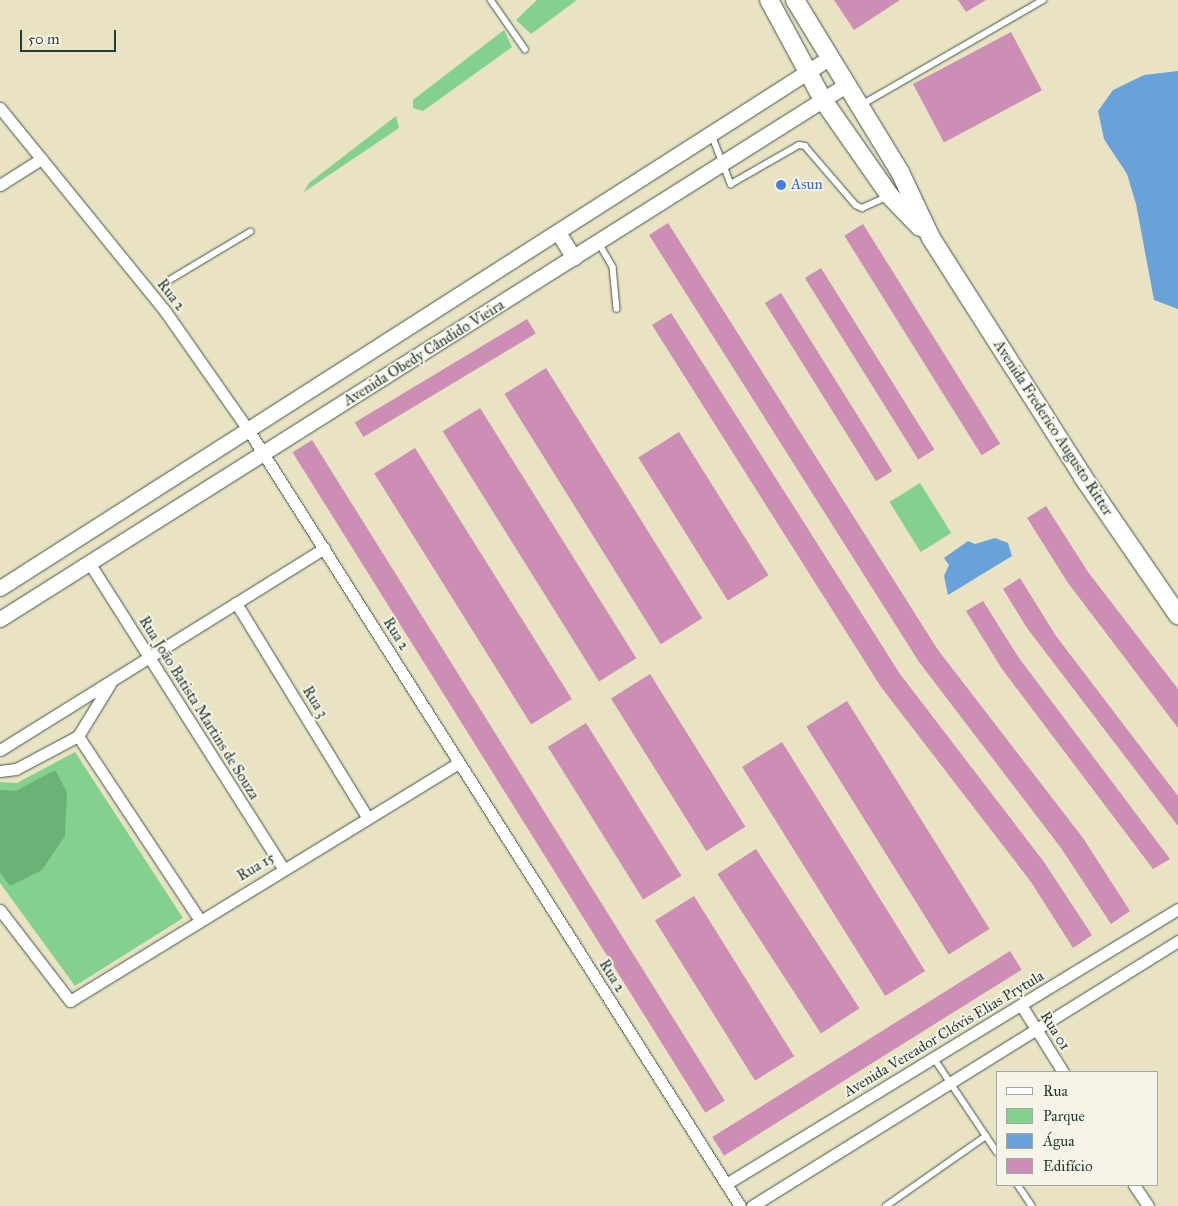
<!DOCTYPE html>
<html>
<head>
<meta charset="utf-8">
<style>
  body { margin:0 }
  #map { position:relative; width:1178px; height:1206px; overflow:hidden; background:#e9e3c3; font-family:"IM FELL Great Primer",serif }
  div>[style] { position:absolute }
  .green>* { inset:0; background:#84d08e; transform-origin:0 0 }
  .forest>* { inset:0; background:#6bb279 }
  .water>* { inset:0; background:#69a2d8 }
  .building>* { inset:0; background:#cc8eb5; transform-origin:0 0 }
  .roads { filter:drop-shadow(0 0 1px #3d5649) drop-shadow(0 0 1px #3d5649) }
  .lane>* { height:5.5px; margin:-2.75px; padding:0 2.75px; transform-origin:2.75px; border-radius:2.75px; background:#fff }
  .street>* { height:11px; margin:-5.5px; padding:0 5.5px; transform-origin:5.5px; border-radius:5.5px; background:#fff }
  .secondary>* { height:15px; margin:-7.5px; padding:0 7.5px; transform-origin:7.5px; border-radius:7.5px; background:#fff }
  .primary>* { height:18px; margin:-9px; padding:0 9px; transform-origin:9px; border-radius:9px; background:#fff }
  .dots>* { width:14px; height:14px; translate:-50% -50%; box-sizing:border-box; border:2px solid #f7f3e8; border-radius:50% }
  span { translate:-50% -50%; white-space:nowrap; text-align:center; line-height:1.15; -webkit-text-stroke:4px #f7f3e8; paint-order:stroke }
  .shop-label { font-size:15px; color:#366cbe }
  .left { translate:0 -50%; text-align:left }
  .street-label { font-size:15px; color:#1f3d34 }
  .legend { position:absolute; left:996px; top:1071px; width:162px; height:115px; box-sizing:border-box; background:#f7f3e8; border:1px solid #a1aaa0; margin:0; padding:6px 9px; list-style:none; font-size:15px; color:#1f3d34 }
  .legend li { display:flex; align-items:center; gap:10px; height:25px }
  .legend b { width:25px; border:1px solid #a1aaa0 }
  .scale { position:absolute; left:20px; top:30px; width:96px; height:22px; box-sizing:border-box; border:2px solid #1f3d34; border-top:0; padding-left:6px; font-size:15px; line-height:18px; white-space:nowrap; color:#1f3d34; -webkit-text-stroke:4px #f7f3e8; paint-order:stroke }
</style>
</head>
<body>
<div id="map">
  <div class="green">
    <div style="clip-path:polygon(537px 0,577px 0,531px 34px,516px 20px)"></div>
    <div style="clip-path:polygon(504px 30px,512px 47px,423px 111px,413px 108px,413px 100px)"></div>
    <div style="clip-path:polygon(396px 116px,399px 128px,304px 192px,309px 183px)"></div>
    <div style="left:920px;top:483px;width:59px;height:36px;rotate:58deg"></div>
    <div style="clip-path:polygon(75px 752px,183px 918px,75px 986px,0 883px,0 782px,17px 783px)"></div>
  </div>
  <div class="forest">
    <div style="clip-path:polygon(55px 770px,67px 792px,65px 836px,42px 870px,10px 886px,0 872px,0 790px,16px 791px)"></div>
  </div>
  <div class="water">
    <div style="clip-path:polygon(1178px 71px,1178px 309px,1154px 300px,1136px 204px,1127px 174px,1104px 139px,1098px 111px,1113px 90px,1144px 75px)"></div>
    <div style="clip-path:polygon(995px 538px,1008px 543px,1012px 556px,948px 595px,944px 576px,949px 565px,944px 558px,968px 541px,975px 544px)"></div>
  </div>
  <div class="building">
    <div style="clip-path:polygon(834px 0,900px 0,854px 30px)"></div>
    <div style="clip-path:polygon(958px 0,986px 0,966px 12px)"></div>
    <div style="left:1011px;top:32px;width:66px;height:111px;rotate:62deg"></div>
    <div style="clip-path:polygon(668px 223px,938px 650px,1083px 838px,1130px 911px,1111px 924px,1061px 848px,919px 662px,649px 235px)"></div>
    <div style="left:863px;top:224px;width:259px;height:22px;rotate:58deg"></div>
    <div style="left:821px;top:268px;width:214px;height:19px;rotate:58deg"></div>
    <div style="left:781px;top:293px;width:210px;height:19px;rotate:58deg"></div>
    <div style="clip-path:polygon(671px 313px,900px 674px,1044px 862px,1092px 935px,1073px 948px,1031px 882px,881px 687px,652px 325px)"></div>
    <div style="left:527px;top:319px;width:17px;height:201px;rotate:59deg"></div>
    <div style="left:546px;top:368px;width:295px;height:49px;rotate:58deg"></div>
    <div style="left:480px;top:408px;width:295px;height:44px;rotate:58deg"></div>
    <div style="left:679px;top:432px;width:169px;height:48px;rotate:58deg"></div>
    <div style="left:312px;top:440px;width:779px;height:23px;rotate:58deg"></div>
    <div style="left:415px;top:448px;width:296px;height:48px;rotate:58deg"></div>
    <div style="clip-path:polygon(1046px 506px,1088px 572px,1178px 689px,1178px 728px,1068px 583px,1027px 518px)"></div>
    <div style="clip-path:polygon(1020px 578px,1056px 636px,1178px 796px,1178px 826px,1027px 628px,1003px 589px)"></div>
    <div style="clip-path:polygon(983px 601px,1019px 658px,1170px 859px,1153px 869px,1002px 669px,966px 611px)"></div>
    <div style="left:650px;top:674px;width:180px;height:46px;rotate:58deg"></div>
    <div style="left:847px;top:701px;width:269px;height:48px;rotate:58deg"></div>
    <div style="left:586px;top:723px;width:180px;height:45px;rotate:58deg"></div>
    <div style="left:782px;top:742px;width:270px;height:47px;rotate:58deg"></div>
    <div style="left:756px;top:849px;width:190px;height:46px;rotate:57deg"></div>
    <div style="left:694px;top:896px;width:189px;height:46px;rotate:58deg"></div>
    <div style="left:1010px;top:951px;width:22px;height:351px;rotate:58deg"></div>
  </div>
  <div class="roads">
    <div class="lane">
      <div style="left:491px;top:0;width:60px;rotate:55.2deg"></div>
      <div style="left:863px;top:104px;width:208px;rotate:-30deg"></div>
      <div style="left:712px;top:135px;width:53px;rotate:68.8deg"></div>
      <div style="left:731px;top:184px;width:78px;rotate:-29.8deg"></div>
      <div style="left:799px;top:145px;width:6px;rotate:9deg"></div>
      <div style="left:805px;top:146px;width:78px;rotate:49.2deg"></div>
      <div style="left:856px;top:205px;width:7px;rotate:27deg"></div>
      <div style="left:862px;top:208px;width:27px;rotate:-24deg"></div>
      <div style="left:599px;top:243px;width:28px;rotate:60deg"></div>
      <div style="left:613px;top:267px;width:42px;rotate:84.6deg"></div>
      <div style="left:168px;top:281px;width:96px;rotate:-30.9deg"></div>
      <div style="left:934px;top:1058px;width:113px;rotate:56.2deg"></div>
      <div style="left:1018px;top:1185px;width:25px;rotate:56deg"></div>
      <div style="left:886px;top:1206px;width:122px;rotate:-35deg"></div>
    </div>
    <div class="street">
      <div style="left:0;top:108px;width:262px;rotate:50.9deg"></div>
      <div style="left:165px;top:311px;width:146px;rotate:55deg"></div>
      <div style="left:249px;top:431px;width:917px;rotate:57.64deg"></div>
      <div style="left:0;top:185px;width:49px;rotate:-32.4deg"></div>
      <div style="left:90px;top:564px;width:360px;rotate:57.6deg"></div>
      <div style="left:236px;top:603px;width:252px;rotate:58.5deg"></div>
      <div style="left:78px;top:736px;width:219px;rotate:56.5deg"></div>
      <div style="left:0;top:750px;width:382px;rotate:-31.9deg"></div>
      <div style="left:0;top:771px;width:16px;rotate:-7deg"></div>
      <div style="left:16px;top:769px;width:70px;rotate:-28deg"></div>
      <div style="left:78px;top:736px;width:61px;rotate:-58.4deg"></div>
      <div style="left:0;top:910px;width:115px;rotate:52.4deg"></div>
      <div style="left:70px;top:1001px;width:456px;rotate:-31.5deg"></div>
      <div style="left:1021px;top:1005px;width:79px;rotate:57.9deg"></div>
      <div style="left:726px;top:1184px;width:529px;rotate:-31.32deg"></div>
      <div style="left:1134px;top:1185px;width:25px;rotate:56deg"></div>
      <div style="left:752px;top:1206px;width:502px;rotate:-31.88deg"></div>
    </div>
    <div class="secondary">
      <div style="left:559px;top:234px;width:28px;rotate:58deg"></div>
      <div style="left:0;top:588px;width:984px;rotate:-32.59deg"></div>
      <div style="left:0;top:619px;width:1000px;rotate:-32.26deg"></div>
    </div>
    <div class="primary">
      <div style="left:769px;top:0;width:114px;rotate:61.6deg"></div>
      <div style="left:823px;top:100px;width:117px;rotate:55.1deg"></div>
      <div style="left:890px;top:196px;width:43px;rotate:45.9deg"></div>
      <div style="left:795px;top:0;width:202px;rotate:58.6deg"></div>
      <div style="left:900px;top:172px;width:73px;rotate:64.8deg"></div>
      <div style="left:931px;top:238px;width:283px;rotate:57.5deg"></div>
      <div style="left:1083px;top:477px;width:168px;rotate:55.5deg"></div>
    </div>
  </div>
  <div class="dots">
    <div style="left:781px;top:185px;background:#3f7fe0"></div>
  </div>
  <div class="shop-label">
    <span class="left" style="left:791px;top:185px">Asun</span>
  </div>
  <div class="street-label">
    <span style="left:171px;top:295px;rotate:52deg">Rua 2</span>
    <span style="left:424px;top:353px;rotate:-32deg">Avenida Obedy Cândido Vieira</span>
    <span style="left:1053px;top:428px;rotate:57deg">Avenida Frederico Augusto Ritter</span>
    <span style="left:396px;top:634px;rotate:58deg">Rua 2</span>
    <span style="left:315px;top:702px;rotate:58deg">Rua 3</span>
    <span style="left:199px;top:708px;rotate:58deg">Rua João Batista Martins de Souza</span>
    <span style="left:256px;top:867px;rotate:-31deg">Rua 15</span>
    <span style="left:612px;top:976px;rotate:58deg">Rua 2</span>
    <span style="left:1055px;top:1031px;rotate:58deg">Rua 01</span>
    <span style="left:944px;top:1034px;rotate:-31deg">Avenida Vereador Clóvis Elias Prytula</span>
  </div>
  <ul class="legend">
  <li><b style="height:6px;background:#fff"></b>Rua</li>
  <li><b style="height:14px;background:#84d08e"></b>Parque</li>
  <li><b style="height:14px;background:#69a2d8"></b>Água</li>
  <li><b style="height:14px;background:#cc8eb5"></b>Edifício</li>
  </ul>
  <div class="scale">50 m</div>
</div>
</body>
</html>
